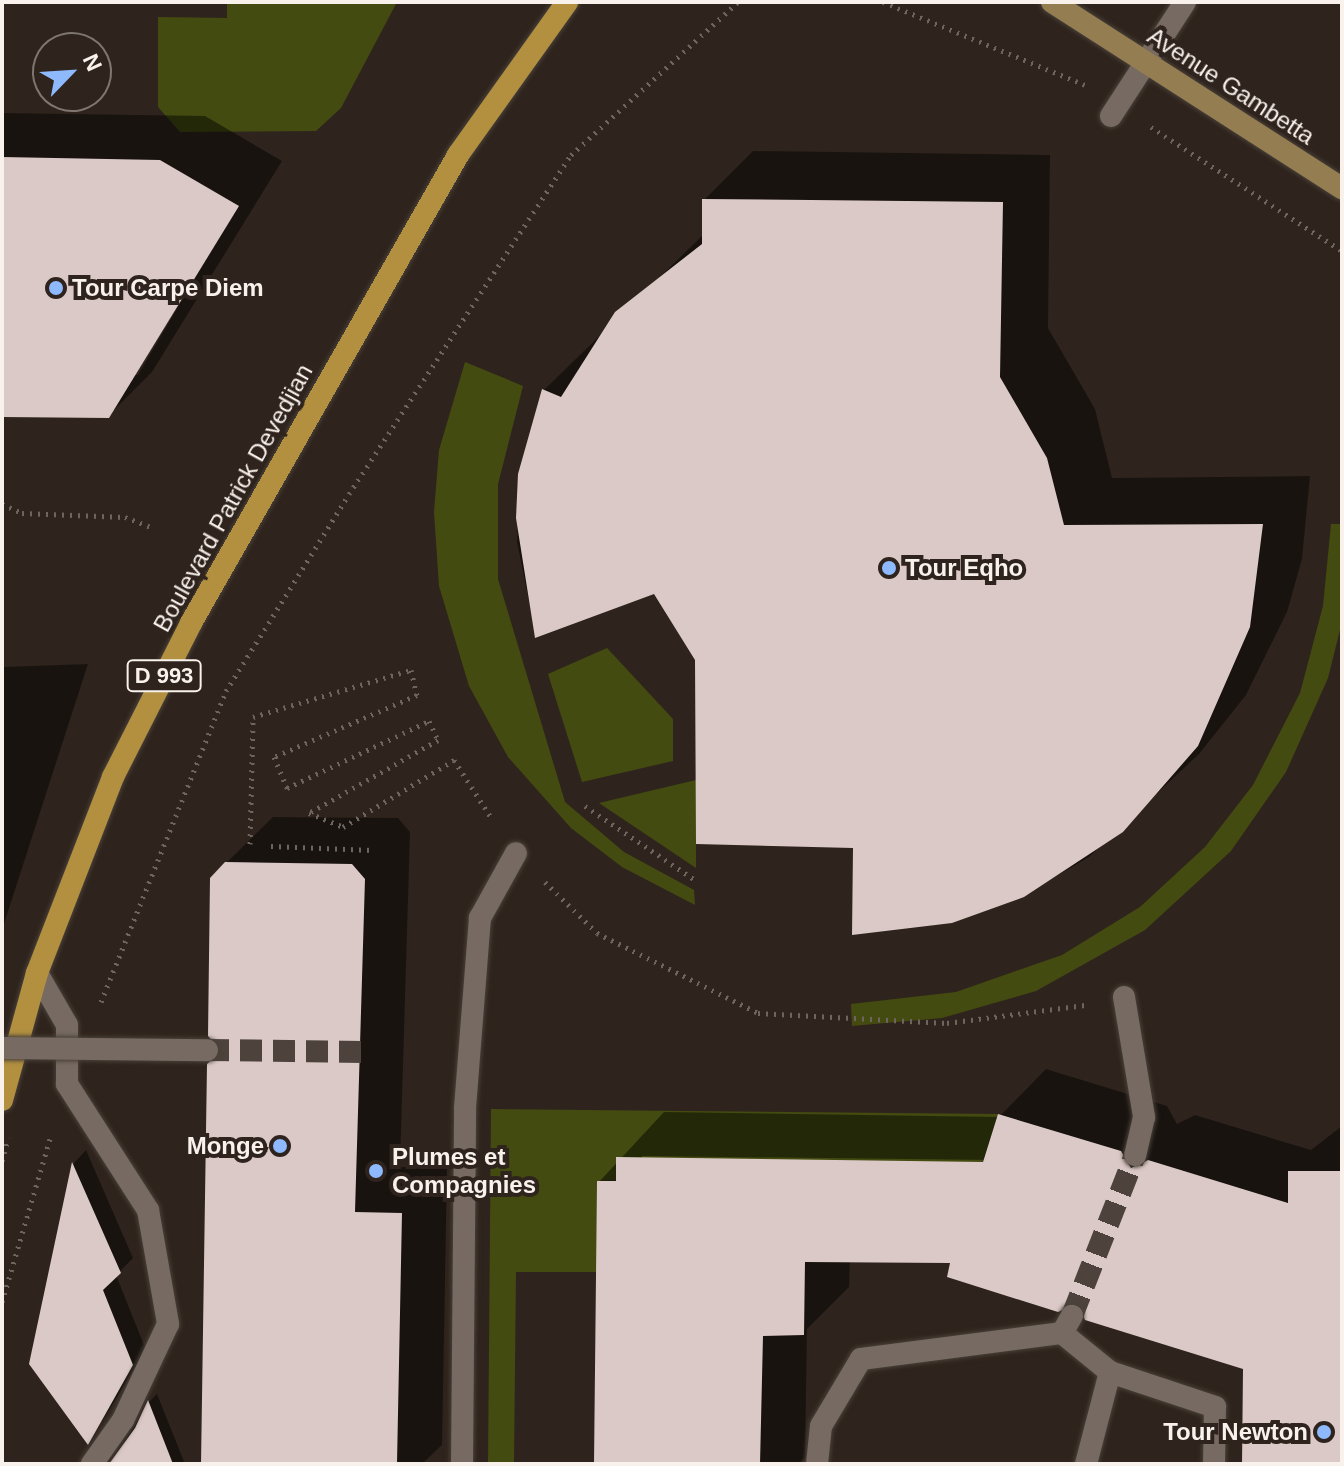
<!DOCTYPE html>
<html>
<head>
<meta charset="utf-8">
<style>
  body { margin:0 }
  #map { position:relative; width:1344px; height:1466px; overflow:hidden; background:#2f241d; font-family:Helvetica,sans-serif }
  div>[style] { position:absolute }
  .green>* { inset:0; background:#434b10 }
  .shadow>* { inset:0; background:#0007 }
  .building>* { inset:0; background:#dbc9c7 }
  .pedestrian-tunnel>* { height:22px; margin-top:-11px; transform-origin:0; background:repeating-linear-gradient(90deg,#4d433c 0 22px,transparent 0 33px) }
  .path>* { height:5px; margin-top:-2.5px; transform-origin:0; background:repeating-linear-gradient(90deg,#6f655f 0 2px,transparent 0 8px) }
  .roads { filter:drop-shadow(0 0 2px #484039) drop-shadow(0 0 2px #484039) }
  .service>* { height:22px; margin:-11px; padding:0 11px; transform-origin:11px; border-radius:11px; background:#776a62 }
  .pedestrian>* { height:22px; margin:-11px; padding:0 11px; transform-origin:11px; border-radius:11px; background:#776a62 }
  .secondary>* { height:22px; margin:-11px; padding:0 11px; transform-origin:11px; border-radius:11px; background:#947d51 }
  .primary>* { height:22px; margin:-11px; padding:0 11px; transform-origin:11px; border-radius:11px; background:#b29040 }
  .bridges { filter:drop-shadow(0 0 2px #484039) drop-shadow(0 0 2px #484039) }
  .pedestrian-bridge>* { height:22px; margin:-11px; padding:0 11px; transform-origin:11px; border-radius:11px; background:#776a62 }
  .dots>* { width:22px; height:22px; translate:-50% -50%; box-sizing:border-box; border:4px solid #2f241d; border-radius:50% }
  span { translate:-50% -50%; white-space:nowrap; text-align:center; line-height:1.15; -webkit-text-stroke:8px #2f241d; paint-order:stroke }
  .shield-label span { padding:2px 6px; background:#2f241d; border:2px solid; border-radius:6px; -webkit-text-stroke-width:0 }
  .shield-label { font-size:22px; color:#f8f1ec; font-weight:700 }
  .street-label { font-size:24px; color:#f8f1ec }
  .poi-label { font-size:24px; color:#f8f1ec; font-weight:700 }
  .left { translate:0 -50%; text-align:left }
  .right { translate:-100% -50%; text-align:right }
  .frame { position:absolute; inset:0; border:4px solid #f8f1ec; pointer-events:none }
  .north { position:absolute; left:32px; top:32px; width:80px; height:80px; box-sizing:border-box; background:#2f241d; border:2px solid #7f7670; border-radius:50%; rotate:65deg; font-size:22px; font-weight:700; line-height:32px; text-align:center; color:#f8f1ec }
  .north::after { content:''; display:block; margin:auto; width:28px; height:36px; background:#8eb9fd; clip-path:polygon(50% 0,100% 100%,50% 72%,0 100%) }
</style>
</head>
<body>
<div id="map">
  <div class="green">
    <div style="clip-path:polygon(227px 2px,397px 2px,341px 108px,316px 131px,180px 132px,158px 107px,158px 17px,227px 18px)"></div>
    <div style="clip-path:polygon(465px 362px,523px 386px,498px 484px,498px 579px,565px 802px,624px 852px,694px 890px,695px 905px,622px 867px,571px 828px,508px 757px,469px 686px,439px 586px,434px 512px,439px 450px)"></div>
    <div style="clip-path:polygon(1331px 524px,1342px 524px,1342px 622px,1328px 678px,1286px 772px,1231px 851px,1145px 930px,1036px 991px,942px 1018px,852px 1026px,851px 1004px,956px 992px,1062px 955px,1140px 907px,1205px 847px,1253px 785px,1300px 693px,1323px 606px)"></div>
    <div style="clip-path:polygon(607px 648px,673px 719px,673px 761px,582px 782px,548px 674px)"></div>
    <div style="clip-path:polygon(696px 780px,696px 868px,599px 803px)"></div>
    <div style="clip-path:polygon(491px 1109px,998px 1114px,981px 1167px,598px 1181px,597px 1272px,516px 1272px,514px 1464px,488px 1464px)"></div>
  </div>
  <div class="shadow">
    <div style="clip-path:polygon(evenodd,2px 113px,205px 116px,282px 161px,152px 372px,108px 416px,2px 415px,2px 113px,243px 196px,138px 375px,133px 375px,243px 196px)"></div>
    <div style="clip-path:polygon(753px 151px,1050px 155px,1048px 328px,1095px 409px,1112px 478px,1310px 476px,1302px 559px,1287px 612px,1246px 695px,1199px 754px,1089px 857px,1024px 895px,952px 921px,854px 933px,855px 846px,697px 660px,655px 592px,536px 636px,517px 542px,520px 474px,544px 390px,704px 234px,704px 200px)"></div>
    <div style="clip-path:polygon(88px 664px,2px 930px,2px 667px)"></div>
    <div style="clip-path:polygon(273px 817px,398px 818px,410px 832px,400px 1167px,447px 1168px,442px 1445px,422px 1464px,203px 1464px,226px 863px)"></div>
    <div style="clip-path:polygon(evenodd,1046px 1069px,1167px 1106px,1177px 1124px,1195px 1115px,1311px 1150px,1342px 1126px,1342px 1464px,1244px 1464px,1245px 1368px,1079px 1301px,953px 1262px,850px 1260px,849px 1287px,807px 1329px,805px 1458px,798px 1464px,596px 1464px,599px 1182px,664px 1112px,999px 1117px,1046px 1069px,642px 1156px,993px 1160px,993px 1164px,642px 1160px,642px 1156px)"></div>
    <div style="clip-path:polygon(86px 1150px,133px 1258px,116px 1275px,146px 1350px,89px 1442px,31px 1364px,74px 1163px)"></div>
    <div style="clip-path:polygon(157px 1394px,185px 1464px,111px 1464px,149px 1402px)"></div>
  </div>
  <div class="building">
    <div style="clip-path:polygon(2px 157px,160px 160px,239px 206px,109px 418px,2px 417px)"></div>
    <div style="clip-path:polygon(702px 199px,1003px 202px,1000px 377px,1047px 458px,1064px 525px,1263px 524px,1250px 627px,1198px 746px,1123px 832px,1024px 897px,952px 923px,852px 935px,853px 848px,696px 844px,695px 660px,654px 594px,535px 638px,516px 518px,518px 474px,542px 389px,561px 397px,615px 312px,702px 244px)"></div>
    <div style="clip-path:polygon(225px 862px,352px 864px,365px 879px,355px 1212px,402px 1213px,397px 1464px,201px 1464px,207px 1064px,221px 1051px,208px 1036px,210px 878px)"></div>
    <div style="clip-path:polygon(998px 1114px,1121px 1151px,1131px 1168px,1148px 1160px,1288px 1203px,1288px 1171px,1342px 1171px,1342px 1464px,1242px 1464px,1243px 1369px,1085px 1320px,1078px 1304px,1058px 1312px,947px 1277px,950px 1263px,805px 1262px,804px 1335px,763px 1336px,760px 1464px,594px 1464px,597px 1181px,616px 1181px,616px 1157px,983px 1162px)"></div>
    <div style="clip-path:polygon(72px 1162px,121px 1273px,103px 1290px,133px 1365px,88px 1445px,29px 1364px)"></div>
    <div style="clip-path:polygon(148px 1400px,173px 1464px,109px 1464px,135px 1428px)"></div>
  </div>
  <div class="pedestrian-tunnel">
    <div style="left:207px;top:1050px;width:156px;rotate:0.7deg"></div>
    <div style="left:1072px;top:1316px;width:173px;rotate:-68.6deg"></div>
  </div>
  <div class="path">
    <div style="left:883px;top:2px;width:218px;rotate:22.3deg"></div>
    <div style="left:1151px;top:127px;width:228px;rotate:33deg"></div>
    <div style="left:2px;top:504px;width:22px;rotate:24deg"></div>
    <div style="left:22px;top:513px;width:103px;rotate:2.2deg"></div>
    <div style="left:125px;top:517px;width:30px;rotate:21deg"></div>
    <div style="left:585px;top:806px;width:133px;rotate:33.9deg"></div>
    <div style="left:250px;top:844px;width:127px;rotate:-88.6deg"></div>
    <div style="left:253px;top:717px;width:165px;rotate:-16.6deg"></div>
    <div style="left:411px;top:670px;width:26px;rotate:77deg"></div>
    <div style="left:417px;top:695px;width:156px;rotate:156.6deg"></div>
    <div style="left:274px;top:757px;width:34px;rotate:67deg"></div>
    <div style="left:287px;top:788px;width:157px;rotate:-25.3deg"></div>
    <div style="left:429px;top:721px;width:21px;rotate:65deg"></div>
    <div style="left:438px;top:740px;width:148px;rotate:150.5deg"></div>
    <div style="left:309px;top:813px;width:37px;rotate:22deg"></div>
    <div style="left:343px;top:827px;width:130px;rotate:-31.1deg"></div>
    <div style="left:454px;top:760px;width:70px;rotate:57.2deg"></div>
    <div style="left:271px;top:846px;width:101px;rotate:2.3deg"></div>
    <div style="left:545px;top:882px;width:73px;rotate:44.4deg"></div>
    <div style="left:597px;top:933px;width:180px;rotate:26.4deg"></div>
    <div style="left:758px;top:1013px;width:189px;rotate:3deg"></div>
    <div style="left:947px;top:1023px;width:139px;rotate:-7.4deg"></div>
    <div style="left:101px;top:1002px;width:335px;rotate:-68.1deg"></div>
    <div style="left:226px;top:691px;width:232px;rotate:-58deg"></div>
    <div style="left:349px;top:494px;width:405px;rotate:-56.8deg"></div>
    <div style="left:571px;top:155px;width:226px;rotate:-42.5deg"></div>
    <div style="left:2px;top:1161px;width:24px;rotate:-75deg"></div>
    <div style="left:2px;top:1302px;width:174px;rotate:-73.6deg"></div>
  </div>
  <div class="roads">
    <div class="service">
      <div style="left:37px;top:973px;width:60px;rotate:60deg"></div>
      <div style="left:67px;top:1025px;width:59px;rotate:90deg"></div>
      <div style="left:67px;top:1084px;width:150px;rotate:57.3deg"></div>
      <div style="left:148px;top:1210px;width:116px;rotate:80deg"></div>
      <div style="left:168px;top:1324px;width:106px;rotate:115.1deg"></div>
      <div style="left:123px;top:1420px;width:54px;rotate:125.2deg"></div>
    </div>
    <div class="pedestrian">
      <div style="left:1111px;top:116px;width:136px;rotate:-57deg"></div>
      <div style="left:1124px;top:997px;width:122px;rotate:80.5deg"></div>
      <div style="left:1144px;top:1117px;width:39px;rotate:103deg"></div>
      <div style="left:1062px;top:1333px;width:62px;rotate:39.1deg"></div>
      <div style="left:1110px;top:1372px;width:111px;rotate:18.4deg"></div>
      <div style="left:1215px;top:1407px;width:57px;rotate:91deg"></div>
      <div style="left:462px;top:1464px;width:356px;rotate:-89.5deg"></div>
      <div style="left:465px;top:1108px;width:191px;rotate:-85.5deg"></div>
      <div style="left:480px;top:918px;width:74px;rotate:-61deg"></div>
      <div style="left:817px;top:1464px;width:38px;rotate:-84deg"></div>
      <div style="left:821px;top:1426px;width:78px;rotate:-59.2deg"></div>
      <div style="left:861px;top:1359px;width:203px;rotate:-7.4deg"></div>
      <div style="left:1062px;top:1333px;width:20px;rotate:-60deg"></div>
      <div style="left:1086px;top:1464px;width:95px;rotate:-75.4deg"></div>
    </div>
    <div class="secondary">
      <div style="left:1052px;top:2px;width:345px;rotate:32.7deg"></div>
    </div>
    <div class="primary">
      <div style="left:2px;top:1100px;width:132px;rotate:-74.6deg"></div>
      <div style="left:37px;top:973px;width:210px;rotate:-68.8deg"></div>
      <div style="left:113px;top:777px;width:173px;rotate:-63.1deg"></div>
      <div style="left:191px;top:623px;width:539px;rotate:-60.29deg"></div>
      <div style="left:458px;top:155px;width:188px;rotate:-54.5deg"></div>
    </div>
  </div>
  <div class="bridges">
    <div class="pedestrian-bridge">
      <div style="left:2px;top:1048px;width:205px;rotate:0.6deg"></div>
    </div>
  </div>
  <div class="dots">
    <div style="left:56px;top:288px;background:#8eb9fd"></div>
    <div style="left:889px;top:568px;background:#8eb9fd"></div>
    <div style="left:280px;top:1146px;background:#8eb9fd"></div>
    <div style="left:376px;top:1171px;background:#8eb9fd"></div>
    <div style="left:1324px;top:1432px;background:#8eb9fd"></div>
  </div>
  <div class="shield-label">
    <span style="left:164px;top:676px">D 993</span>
  </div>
  <div class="street-label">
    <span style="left:1231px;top:86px;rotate:33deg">Avenue Gambetta</span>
    <span style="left:233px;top:498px;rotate:-61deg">Boulevard Patrick Devedjian</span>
  </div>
  <div class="poi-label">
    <span class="left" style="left:72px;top:288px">Tour Carpe Diem</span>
    <span class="left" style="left:905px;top:568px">Tour Eqho</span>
    <span class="right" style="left:264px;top:1146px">Monge</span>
    <span class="left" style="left:392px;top:1171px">Plumes et<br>Compagnies</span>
    <span class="right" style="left:1308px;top:1432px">Tour Newton</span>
  </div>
  <div class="frame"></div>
  <div class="north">N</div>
</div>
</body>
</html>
